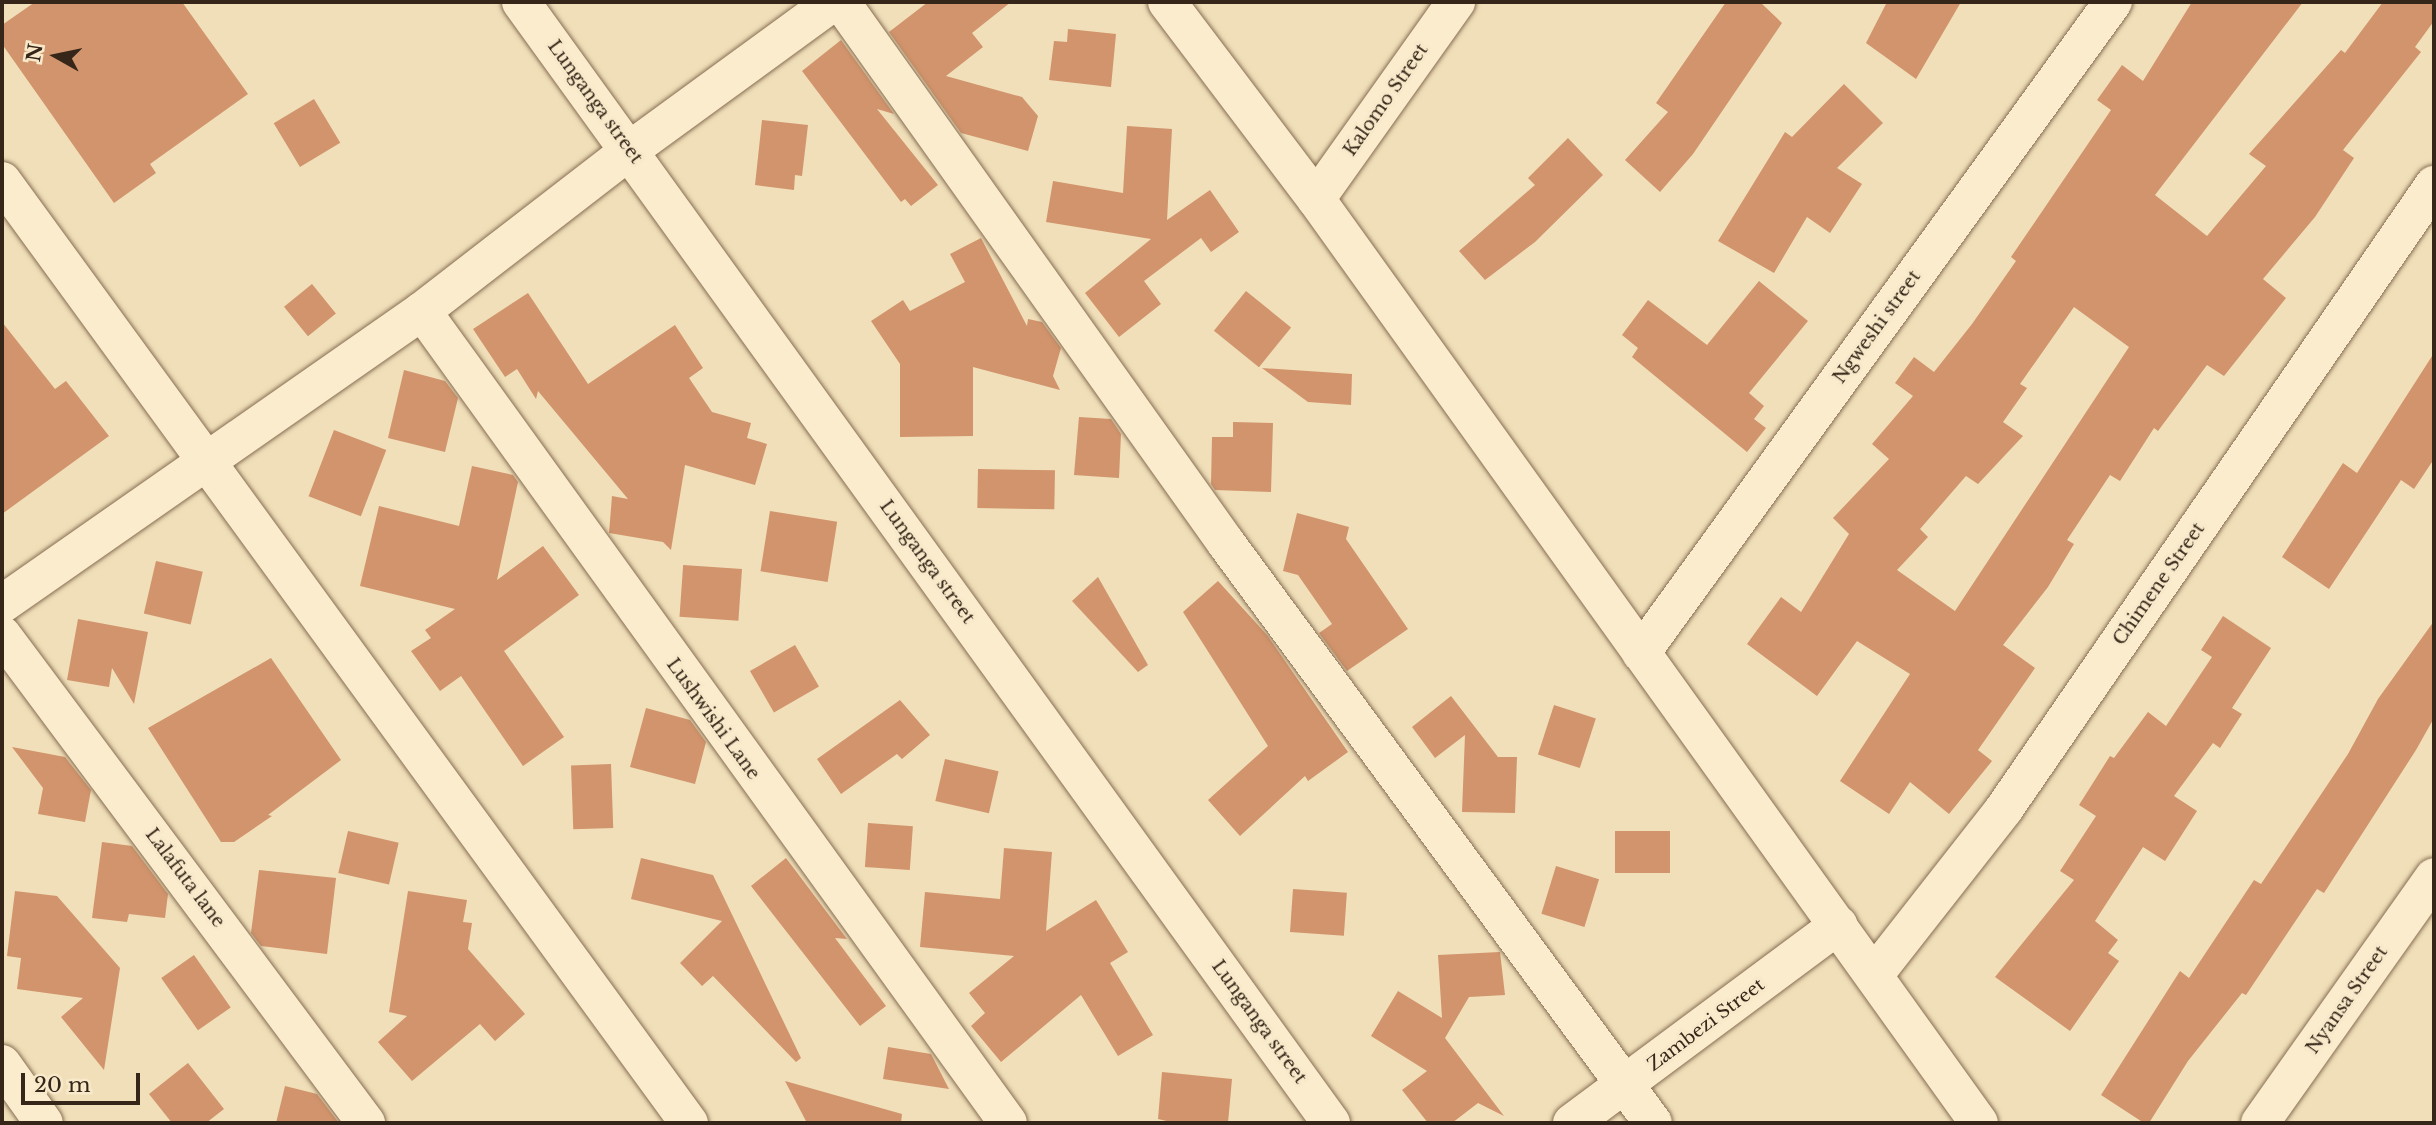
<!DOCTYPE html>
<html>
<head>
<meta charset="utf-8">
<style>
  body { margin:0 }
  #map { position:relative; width:2436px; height:1125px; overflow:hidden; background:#f0dfb9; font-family:"Libre Baskerville",serif }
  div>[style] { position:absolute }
  .building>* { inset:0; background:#d1946c; transform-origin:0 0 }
  .roads { filter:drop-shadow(0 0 2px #876e53) drop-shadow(0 0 2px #876e53) }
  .minor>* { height:38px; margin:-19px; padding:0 19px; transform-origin:19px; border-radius:19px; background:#fbeccd }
  .tertiary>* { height:38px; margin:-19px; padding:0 19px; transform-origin:19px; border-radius:19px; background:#fbeccd }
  span { translate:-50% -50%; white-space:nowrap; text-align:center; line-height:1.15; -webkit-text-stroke:6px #f7e9c9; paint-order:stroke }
  .street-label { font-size:18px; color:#352619 }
  .frame { position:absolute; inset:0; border:4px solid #352619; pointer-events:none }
  .north { position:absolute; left:21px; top:21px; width:70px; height:70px; -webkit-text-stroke:5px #f7e9c9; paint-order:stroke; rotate:279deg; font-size:19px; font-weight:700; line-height:28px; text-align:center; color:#352619 }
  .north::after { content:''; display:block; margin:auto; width:24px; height:32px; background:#352619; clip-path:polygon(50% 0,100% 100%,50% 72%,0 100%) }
  .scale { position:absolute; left:21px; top:1073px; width:119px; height:32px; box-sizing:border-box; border:4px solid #352619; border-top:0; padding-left:9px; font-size:21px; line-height:24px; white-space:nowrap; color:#352619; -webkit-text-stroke:5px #f7e9c9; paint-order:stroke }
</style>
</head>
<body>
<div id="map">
  <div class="building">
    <div style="clip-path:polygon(35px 2px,182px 2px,248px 94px,150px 164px,156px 173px,114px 203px,2px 44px,2px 25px)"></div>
    <div style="clip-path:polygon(928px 2px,1011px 2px,972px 33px,983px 47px,946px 76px,1022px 97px,1038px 116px,1028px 151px,961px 133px,889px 32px)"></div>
    <div style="clip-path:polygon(1726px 2px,1760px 2px,1782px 23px,1693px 154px,1660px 192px,1625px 160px,1668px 112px,1656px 103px)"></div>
    <div style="clip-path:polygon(1887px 2px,1961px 2px,1916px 79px,1866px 43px)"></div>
    <div style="clip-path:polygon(evenodd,2192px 2px,2303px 2px,2155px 195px,2207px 236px,2266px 166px,2249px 154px,2341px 50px,2345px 53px,2383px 2px,2434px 2px,2434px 21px,2415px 47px,2421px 52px,2343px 150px,2354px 158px,2315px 217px,2263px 279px,2286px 298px,2224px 376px,2207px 365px,2158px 431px,2154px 428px,2120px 481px,2110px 475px,2067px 540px,2074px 544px,2048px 587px,2003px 645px,2035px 668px,1978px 750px,1992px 761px,1949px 814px,1910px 782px,1889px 814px,1840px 781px,1910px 674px,1857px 641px,1817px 696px,1747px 644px,1781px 597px,1801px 612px,1849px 534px,1833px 518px,1889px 459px,1872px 444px,1913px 396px,1895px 383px,1914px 357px,1934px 372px,1972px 324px,2016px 261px,2011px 257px,2111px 110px,2097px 100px,2122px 65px,2143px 81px,2192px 2px,2074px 307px,2129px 347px,1955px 611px,1897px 570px,1928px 537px,1920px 529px,1966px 476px,1978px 484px,2023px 436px,2003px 422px,2027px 388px,2020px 384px,2074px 307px)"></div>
    <div style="clip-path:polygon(1068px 29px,1116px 34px,1111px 87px,1049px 80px,1054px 41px,1067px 42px)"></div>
    <div style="clip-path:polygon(841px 40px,894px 114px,877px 109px,938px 185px,911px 206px,905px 199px,901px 202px,802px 71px)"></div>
    <div style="clip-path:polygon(1844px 84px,1883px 123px,1837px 168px,1862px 184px,1830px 233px,1807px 217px,1774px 273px,1718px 241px,1785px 132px,1792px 137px)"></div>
    <div style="left:314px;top:99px;width:51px;height:47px;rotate:59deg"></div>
    <div style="clip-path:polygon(762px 120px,808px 125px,802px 176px,795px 175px,794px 190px,755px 185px)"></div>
    <div style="clip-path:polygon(1127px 126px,1172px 129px,1167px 220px,1210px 190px,1239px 232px,1211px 252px,1201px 238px,1144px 281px,1161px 304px,1119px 337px,1085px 293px,1151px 239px,1046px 222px,1053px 181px,1123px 193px)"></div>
    <div style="clip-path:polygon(1568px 138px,1603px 175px,1535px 242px,1485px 280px,1459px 251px,1535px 185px,1528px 178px)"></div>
    <div style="clip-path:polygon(981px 238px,1027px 326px,1028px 319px,1042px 322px,1061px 348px,1053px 376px,1060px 390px,973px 367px,973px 436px,900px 437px,900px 364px,871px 321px,903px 300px,910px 311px,965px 282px,950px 254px)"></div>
    <div style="clip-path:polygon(1759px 281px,1808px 321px,1749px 393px,1764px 406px,1754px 419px,1766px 428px,1747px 452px,1632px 357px,1638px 348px,1622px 335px,1648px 300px,1707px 345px)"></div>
    <div style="left:312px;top:284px;width:38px;height:36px;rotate:51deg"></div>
    <div style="left:1246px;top:291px;width:58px;height:51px;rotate:39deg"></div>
    <div style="clip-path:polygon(528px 293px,588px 384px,675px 325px,703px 368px,689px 378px,712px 412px,751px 423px,747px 438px,767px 444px,755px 485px,685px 465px,671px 550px,663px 542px,609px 533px,612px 496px,628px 499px,538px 391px,536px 399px,517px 369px,505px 377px,473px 329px)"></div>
    <div style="clip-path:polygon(2px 322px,55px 389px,66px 381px,109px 436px,2px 514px)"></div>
    <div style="clip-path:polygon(2434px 353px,2434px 459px,2414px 489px,2401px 480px,2329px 589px,2282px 557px,2343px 463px,2357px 473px)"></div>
    <div style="clip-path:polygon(1262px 368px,1352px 374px,1351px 405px,1308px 402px)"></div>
    <div style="clip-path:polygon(404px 370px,445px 381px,458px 398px,445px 452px,388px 438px)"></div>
    <div style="clip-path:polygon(1079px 417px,1111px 419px,1121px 434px,1119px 478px,1074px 475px)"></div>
    <div style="clip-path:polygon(1233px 422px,1273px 423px,1271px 492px,1215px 490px,1211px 484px,1212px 437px,1233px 437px)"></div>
    <div style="left:334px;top:430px;width:56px;height:71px;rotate:21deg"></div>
    <div style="clip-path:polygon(472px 466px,513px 475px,518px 482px,497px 580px,543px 546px,579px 595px,504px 651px,564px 737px,523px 766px,461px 676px,440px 691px,411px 651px,431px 638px,425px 630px,455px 609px,360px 586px,379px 506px,459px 526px)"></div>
    <div style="left:978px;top:469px;width:77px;height:39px;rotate:1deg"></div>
    <div style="left:770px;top:511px;width:68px;height:61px;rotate:9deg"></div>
    <div style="clip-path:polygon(1297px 513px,1349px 527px,1346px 539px,1408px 629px,1347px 671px,1319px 633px,1332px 624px,1298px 575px,1283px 571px)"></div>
    <div style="left:156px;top:561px;width:48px;height:54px;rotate:13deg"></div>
    <div style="left:742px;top:569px;width:52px;height:59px;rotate:94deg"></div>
    <div style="clip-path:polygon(1098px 577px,1148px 665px,1138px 672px,1072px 601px)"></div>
    <div style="clip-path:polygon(1218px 581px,1267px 635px,1348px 752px,1308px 781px,1305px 776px,1240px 836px,1208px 800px,1268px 746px,1183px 612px)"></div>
    <div style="clip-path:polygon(2223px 616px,2271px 648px,2232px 708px,2242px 714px,2220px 748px,2213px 743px,2174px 796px,2197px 811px,2165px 861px,2143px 847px,2095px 921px,2118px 940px,2108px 953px,2119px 961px,2070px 1031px,1995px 977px,2074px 880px,2060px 871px,2096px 816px,2079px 805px,2110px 756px,2114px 758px,2148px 712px,2166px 726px,2212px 657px,2201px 650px)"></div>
    <div style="clip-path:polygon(78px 619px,148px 632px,134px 704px,112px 668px,109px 687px,67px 680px)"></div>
    <div style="clip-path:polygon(2434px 621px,2434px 718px,2416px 750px,2324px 893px,2317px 889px,2246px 995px,2242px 993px,2188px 1061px,2149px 1123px,2144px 1123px,2101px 1095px,2180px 971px,2189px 978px,2254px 880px,2261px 884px,2348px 754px,2378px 699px)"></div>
    <div style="left:795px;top:645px;width:48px;height:52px;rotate:60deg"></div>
    <div style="clip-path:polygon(271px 658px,341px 760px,268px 815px,272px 816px,234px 842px,221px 842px,148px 728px)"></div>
    <div style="clip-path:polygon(1451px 696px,1498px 757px,1517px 757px,1515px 813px,1462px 812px,1465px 735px,1435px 758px,1412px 727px)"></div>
    <div style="clip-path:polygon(900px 700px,930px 735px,902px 759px,897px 754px,841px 794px,817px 759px)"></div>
    <div style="left:1554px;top:705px;width:44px;height:52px;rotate:18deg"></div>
    <div style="clip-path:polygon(646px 708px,690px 720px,706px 742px,695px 784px,630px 767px)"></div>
    <div style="clip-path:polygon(12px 747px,65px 757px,91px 790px,85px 822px,38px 814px,43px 788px)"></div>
    <div style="left:945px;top:759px;width:55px;height:43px;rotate:13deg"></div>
    <div style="left:611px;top:764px;width:64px;height:40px;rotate:88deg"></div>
    <div style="left:868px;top:823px;width:45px;height:44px;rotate:4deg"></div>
    <div style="left:348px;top:831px;width:52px;height:43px;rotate:13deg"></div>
    <div style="left:1615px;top:831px;width:55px;height:42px"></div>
    <div style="clip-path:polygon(102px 842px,132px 846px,168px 894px,165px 918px,129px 914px,127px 922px,92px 918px)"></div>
    <div style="clip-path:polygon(1004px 848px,1052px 852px,1046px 931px,1096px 900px,1128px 952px,1110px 963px,1153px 1035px,1118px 1056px,1081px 995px,1001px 1062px,971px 1026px,985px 1013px,969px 993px,1014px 956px,920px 947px,925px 892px,1000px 899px)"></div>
    <div style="clip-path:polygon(641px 858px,713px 875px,801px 1058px,796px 1062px,713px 976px,702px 986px,680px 963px,722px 921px,631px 899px)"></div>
    <div style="clip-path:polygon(786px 858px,847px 939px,835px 938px,886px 1006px,860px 1026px,751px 886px)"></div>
    <div style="left:1556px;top:866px;width:45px;height:50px;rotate:17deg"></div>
    <div style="clip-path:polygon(259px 870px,336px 878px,327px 954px,261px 946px,251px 933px)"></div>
    <div style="left:1293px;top:889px;width:54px;height:43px;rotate:4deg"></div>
    <div style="clip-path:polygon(15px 891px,57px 896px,120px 968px,104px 1070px,61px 1017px,83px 998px,17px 989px,21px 958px,7px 956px)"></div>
    <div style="clip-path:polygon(408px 891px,467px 900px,463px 922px,472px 923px,468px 949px,525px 1014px,495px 1041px,480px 1024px,412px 1081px,378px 1042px,407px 1016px,389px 1012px)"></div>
    <div style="clip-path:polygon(1500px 952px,1505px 995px,1469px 997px,1445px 1038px,1504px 1116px,1478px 1103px,1452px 1123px,1428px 1123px,1402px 1090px,1427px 1071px,1371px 1036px,1398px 991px,1442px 1018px,1438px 955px)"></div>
    <div style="left:194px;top:955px;width:64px;height:40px;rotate:55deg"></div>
    <div style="clip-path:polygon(888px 1047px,931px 1054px,949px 1089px,883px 1079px)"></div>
    <div style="clip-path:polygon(188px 1063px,224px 1109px,206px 1123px,172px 1123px,149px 1094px)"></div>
    <div style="clip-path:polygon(1162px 1072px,1232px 1079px,1228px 1123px,1175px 1123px,1158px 1119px)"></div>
    <div style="clip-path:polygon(785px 1081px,902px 1114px,901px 1123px,807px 1123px)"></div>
    <div style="clip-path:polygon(285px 1086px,317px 1094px,339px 1123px,276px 1123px)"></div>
  </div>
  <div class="roads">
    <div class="minor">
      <div style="left:521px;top:2px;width:1383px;rotate:54.15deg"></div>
      <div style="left:841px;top:2px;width:664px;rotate:54.56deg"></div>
      <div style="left:1226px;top:543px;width:720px;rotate:53.64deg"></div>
      <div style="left:2px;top:181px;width:1166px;rotate:53.9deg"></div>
      <div style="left:1316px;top:199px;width:242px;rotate:-54.6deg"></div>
      <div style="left:422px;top:311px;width:1001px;rotate:54.18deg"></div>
      <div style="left:2px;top:604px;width:512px;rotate:-34.9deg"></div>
      <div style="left:422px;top:311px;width:263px;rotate:-37.7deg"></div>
      <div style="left:630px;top:150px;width:251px;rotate:-36.1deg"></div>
      <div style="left:2px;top:635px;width:609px;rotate:53.28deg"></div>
      <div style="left:1641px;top:653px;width:804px;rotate:-54.06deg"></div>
      <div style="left:1874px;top:975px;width:211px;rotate:-51.9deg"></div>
      <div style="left:2004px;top:809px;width:758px;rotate:-55.43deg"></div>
      <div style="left:2px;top:1064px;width:72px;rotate:54.6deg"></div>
      <div style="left:1572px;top:1123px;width:332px;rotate:-36.6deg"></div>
      <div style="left:2260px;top:1123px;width:301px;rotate:-54.7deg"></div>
    </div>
    <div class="tertiary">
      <div style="left:1167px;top:2px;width:247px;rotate:52.9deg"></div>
      <div style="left:1316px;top:199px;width:1137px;rotate:54.34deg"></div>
    </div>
  </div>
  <div class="street-label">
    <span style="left:1386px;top:100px;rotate:-55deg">Kalomo Street</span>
    <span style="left:595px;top:102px;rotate:54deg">Lunganga street</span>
    <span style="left:1877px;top:327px;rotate:-54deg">Ngweshi street</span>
    <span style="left:927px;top:562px;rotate:54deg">Lunganga street</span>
    <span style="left:2159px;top:584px;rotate:-55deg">Chimene Street</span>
    <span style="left:713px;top:719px;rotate:54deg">Lushwishi Lane</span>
    <span style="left:185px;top:878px;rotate:53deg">Lalafuta lane</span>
    <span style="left:2347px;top:1000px;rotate:-55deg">Nyansa Street</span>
    <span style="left:1259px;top:1022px;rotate:54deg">Lunganga street</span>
    <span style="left:1706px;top:1025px;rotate:-37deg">Zambezi Street</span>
  </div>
  <div class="frame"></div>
  <div class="north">N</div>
  <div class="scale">20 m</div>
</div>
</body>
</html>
